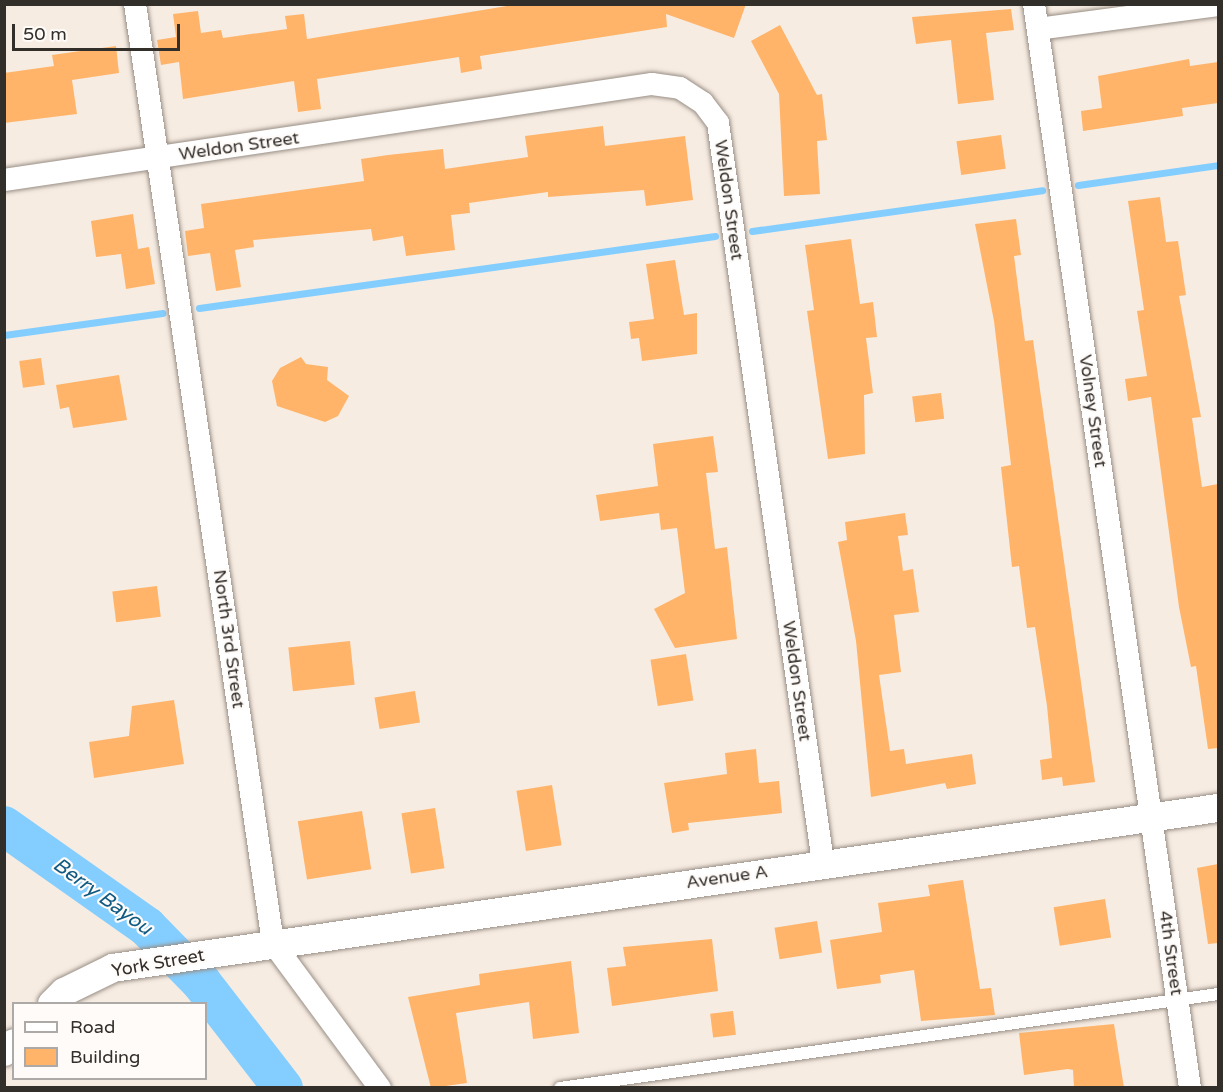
<!DOCTYPE html>
<html>
<head>
<meta charset="utf-8">
<style>
  body { margin:0 }
  #map { position:relative; width:1223px; height:1092px; overflow:hidden; background:#f7ece2; font-family:"Varela Round",sans-serif }
  div>[style] { position:absolute }
  .stream>* { height:7px; margin:-3.5px; padding:0 3.5px; transform-origin:3.5px; border-radius:3.5px; background:#84ceff }
  .river>* { height:40px; margin:-20px; padding:0 20px; transform-origin:20px; border-radius:20px; background:#84ceff }
  .building>* { inset:0; background:#ffb469; transform-origin:0 0 }
  .roads { filter:drop-shadow(0 0 2px #988e85) drop-shadow(0 0 2px #988e85) }
  .service>* { height:12px; margin:-6px; padding:0 6px; transform-origin:6px; border-radius:6px; background:#fff }
  .minor>* { height:22px; margin:-11px; padding:0 11px; transform-origin:11px; border-radius:11px; background:#fff }
  .tertiary>* { height:28px; margin:-14px; padding:0 14px; transform-origin:14px; border-radius:14px; background:#fff }
  span { translate:-50% -50%; white-space:nowrap; text-align:center; line-height:1.15; -webkit-text-stroke:4.5px #fefbf9; paint-order:stroke }
  .street-label { font-size:18px; color:#322e2a }
  .water-label { font-size:20px; color:#0f5a82; font-style:italic }
  .frame { position:absolute; inset:0; border:6px solid #322e2a; pointer-events:none }
  .legend { position:absolute; left:12px; top:1002px; width:195px; height:78px; box-sizing:border-box; background:#fefbf9; border:2px solid #aca9a6; margin:0; padding:8px 10px; list-style:none; font-size:18px; color:#322e2a }
  .legend li { display:flex; align-items:center; gap:12px; height:30px }
  .legend b { width:30px; border:2px solid #aca9a6 }
  .scale { position:absolute; left:12px; top:24px; width:168px; height:27px; box-sizing:border-box; border:3px solid #322e2a; border-top:0; padding-left:8px; font-size:18px; line-height:21px; white-space:nowrap; color:#322e2a; -webkit-text-stroke:4px #fefbf9; paint-order:stroke }
</style>
</head>
<body>
<div id="map">
  <div class="stream">
    <div style="left:1078px;top:185px;width:141px;rotate:-8.1deg"></div>
    <div style="left:752px;top:231px;width:293px;rotate:-8deg"></div>
    <div style="left:199px;top:308px;width:521px;rotate:-7.94deg"></div>
    <div style="left:4px;top:335px;width:160px;rotate:-7.9deg"></div>
  </div>
  <div class="river">
    <div style="left:4px;top:826px;width:175px;rotate:35.2deg"></div>
    <div style="left:147px;top:927px;width:77px;rotate:45.5deg"></div>
    <div style="left:201px;top:982px;width:134px;rotate:52.3deg"></div>
  </div>
  <div class="building">
    <div style="clip-path:polygon(519px 4px,746px 4px,734px 38px,666px 14px,667px 27px,480px 56px,482px 69px,461px 73px,459px 57px,317px 79px,321px 109px,298px 112px,294px 81px,183px 99px,179px 62px,161px 65px,157px 40px,176px 37px,173px 14px,198px 11px,201px 33px,221px 30px,223px 38px,287px 29px,285px 16px,304px 14px,307px 39px)"></div>
    <div style="clip-path:polygon(1011px 9px,1014px 30px,986px 33px,994px 100px,958px 104px,951px 40px,916px 44px,912px 17px)"></div>
    <div style="clip-path:polygon(780px 25px,817px 95px,822px 94px,827px 140px,817px 141px,820px 194px,784px 196px,779px 94px,751px 41px)"></div>
    <div style="clip-path:polygon(116px 46px,119px 73px,72px 80px,77px 114px,4px 123px,4px 73px,54px 66px,52px 55px)"></div>
    <div style="clip-path:polygon(1189px 59px,1190px 66px,1218px 62px,1218px 103px,1182px 108px,1183px 116px,1083px 131px,1081px 111px,1102px 108px,1098px 76px)"></div>
    <div style="clip-path:polygon(603px 126px,605px 146px,685px 136px,693px 200px,646px 206px,644px 190px,548px 197px,548px 192px,469px 203px,470px 213px,451px 215px,455px 250px,406px 256px,403px 236px,373px 241px,371px 229px,253px 240px,254px 247px,235px 250px,241px 287px,216px 291px,210px 253px,188px 256px,185px 231px,204px 228px,201px 204px,364px 181px,361px 159px,388px 155px,443px 149px,445px 169px,528px 157px,525px 136px)"></div>
    <div style="left:1001px;top:135px;width:34px;height:45px;rotate:82deg"></div>
    <div style="clip-path:polygon(1160px 197px,1166px 242px,1178px 241px,1186px 295px,1179px 296px,1201px 417px,1192px 418px,1202px 487px,1218px 484px,1218px 748px,1208px 749px,1196px 666px,1191px 667px,1179px 607px,1151px 397px,1128px 401px,1125px 379px,1147px 376px,1137px 311px,1144px 310px,1128px 201px)"></div>
    <div style="clip-path:polygon(133px 214px,138px 249px,149px 247px,155px 284px,126px 289px,121px 254px,96px 257px,91px 221px)"></div>
    <div style="clip-path:polygon(1016px 219px,1021px 255px,1014px 256px,1025px 341px,1033px 340px,1095px 782px,1063px 786px,1062px 777px,1042px 780px,1040px 760px,1052px 758px,1047px 706px,1035px 627px,1027px 628px,1019px 566px,1012px 567px,1001px 467px,1011px 465px,994px 321px,975px 224px)"></div>
    <div style="clip-path:polygon(851px 239px,860px 304px,873px 302px,877px 337px,866px 338px,873px 393px,864px 395px,865px 454px,828px 459px,807px 311px,814px 310px,805px 245px)"></div>
    <div style="clip-path:polygon(675px 260px,684px 315px,697px 313px,697px 354px,642px 361px,639px 338px,631px 339px,629px 322px,654px 319px,646px 264px)"></div>
    <div style="clip-path:polygon(301px 357px,306px 364px,328px 367px,327px 380px,349px 396px,338px 416px,325px 422px,277px 406px,272px 381px,280px 368px)"></div>
    <div style="left:41px;top:358px;width:27px;height:22px;rotate:82deg"></div>
    <div style="clip-path:polygon(119px 375px,127px 420px,73px 428px,69px 407px,60px 409px,56px 385px)"></div>
    <div style="left:941px;top:393px;width:26px;height:29px;rotate:83deg"></div>
    <div style="clip-path:polygon(713px 436px,718px 472px,706px 473px,715px 549px,727px 547px,737px 639px,675px 648px,654px 609px,685px 593px,677px 528px,661px 530px,659px 513px,600px 521px,596px 495px,658px 486px,653px 444px)"></div>
    <div style="clip-path:polygon(905px 513px,908px 535px,898px 536px,903px 571px,913px 569px,919px 612px,894px 615px,901px 672px,879px 675px,890px 751px,904px 749px,906px 764px,972px 754px,976px 784px,947px 789px,945px 783px,871px 797px,856px 641px,838px 542px,847px 540px,845px 522px)"></div>
    <div style="left:157px;top:586px;width:31px;height:45px;rotate:83deg"></div>
    <div style="left:350px;top:641px;width:44px;height:62px;rotate:84deg"></div>
    <div style="left:686px;top:654px;width:47px;height:36px;rotate:81deg"></div>
    <div style="left:415px;top:691px;width:32px;height:41px;rotate:81deg"></div>
    <div style="clip-path:polygon(174px 700px,184px 764px,94px 778px,89px 742px,129px 736px,132px 706px)"></div>
    <div style="clip-path:polygon(756px 749px,759px 783px,779px 781px,782px 813px,688px 823px,689px 830px,672px 833px,664px 783px,727px 774px,725px 753px)"></div>
    <div style="left:552px;top:785px;width:61px;height:36px;rotate:81deg"></div>
    <div style="left:435px;top:808px;width:61px;height:34px;rotate:81deg"></div>
    <div style="left:362px;top:811px;width:59px;height:65px;rotate:81deg"></div>
    <div style="clip-path:polygon(1218px 864px,1218px 943px,1208px 944px,1197px 868px)"></div>
    <div style="clip-path:polygon(963px 880px,980px 989px,991px 988px,995px 1015px,921px 1021px,914px 970px,880px 975px,881px 983px,837px 989px,830px 940px,882px 932px,878px 903px,930px 896px,928px 885px)"></div>
    <div style="left:1105px;top:899px;width:39px;height:52px;rotate:81deg"></div>
    <div style="left:817px;top:921px;width:32px;height:43px;rotate:81deg"></div>
    <div style="clip-path:polygon(712px 939px,718px 991px,612px 1006px,607px 968px,626px 966px,623px 947px)"></div>
    <div style="clip-path:polygon(571px 961px,579px 1033px,533px 1039px,529px 1002px,456px 1013px,467px 1083px,431px 1088px,408px 997px,480px 985px,479px 974px)"></div>
    <div style="left:733px;top:1011px;width:24px;height:23px;rotate:83deg"></div>
    <div style="clip-path:polygon(1114px 1024px,1124px 1088px,1074px 1088px,1073px 1070px,1068px 1069px,1024px 1075px,1019px 1033px)"></div>
  </div>
  <div class="roads">
    <div class="service">
      <div style="left:560px;top:1088px;width:665px;rotate:-8.13deg"></div>
    </div>
    <div class="minor">
      <div style="left:135px;top:4px;width:949px;rotate:81.64deg"></div>
      <div style="left:273px;top:943px;width:180px;rotate:53.6deg"></div>
      <div style="left:1034px;top:4px;width:1095px;rotate:81.81deg"></div>
      <div style="left:1038px;top:29px;width:182px;rotate:-7.6deg"></div>
      <div style="left:4px;top:180px;width:655px;rotate:-8.43deg"></div>
      <div style="left:652px;top:84px;width:28px;rotate:8deg"></div>
      <div style="left:680px;top:88px;width:27px;rotate:33deg"></div>
      <div style="left:703px;top:103px;width:25px;rotate:53deg"></div>
      <div style="left:718px;top:123px;width:747px;rotate:81.92deg"></div>
    </div>
    <div class="tertiary">
      <div style="left:52px;top:1004px;width:17px;rotate:-45deg"></div>
      <div style="left:64px;top:992px;width:55px;rotate:-26.1deg"></div>
      <div style="left:113px;top:968px;width:1117px;rotate:-8.24deg"></div>
      <div style="left:4px;top:1052px;width:13px;rotate:-42deg"></div>
    </div>
  </div>
  <div class="street-label">
    <span style="left:239px;top:146px;rotate:-8deg">Weldon Street</span>
    <span style="left:729px;top:200px;rotate:82deg">Weldon Street</span>
    <span style="left:1093px;top:411px;rotate:82deg">Volney Street</span>
    <span style="left:229px;top:639px;rotate:82deg">North 3rd Street</span>
    <span style="left:797px;top:681px;rotate:82deg">Weldon Street</span>
    <span style="left:727px;top:877px;rotate:-8deg">Avenue A</span>
    <span style="left:1171px;top:953px;rotate:82deg">4th Street</span>
    <span style="left:158px;top:963px;rotate:-10deg">York Street</span>
  </div>
  <div class="water-label">
    <span style="left:102px;top:897px;rotate:36deg">Berry Bayou</span>
  </div>
  <div class="frame"></div>
  <ul class="legend">
  <li><b style="height:8px;background:#fff"></b>Road</li>
  <li><b style="height:16px;background:#ffb469"></b>Building</li>
  </ul>
  <div class="scale">50 m</div>
</div>
</body>
</html>
